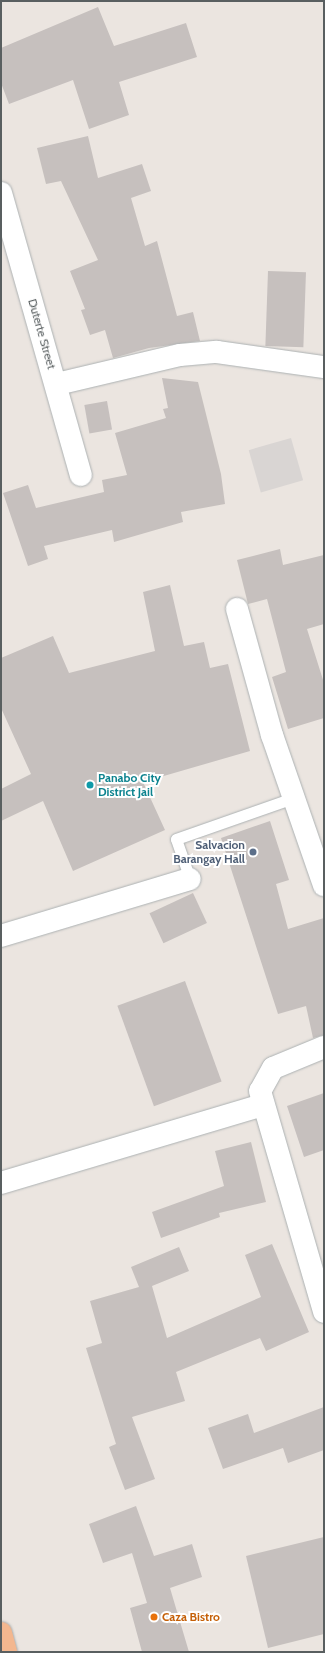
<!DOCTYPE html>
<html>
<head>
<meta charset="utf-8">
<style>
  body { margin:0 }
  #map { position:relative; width:325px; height:1653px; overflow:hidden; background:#ebe5e0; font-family:Cabin,sans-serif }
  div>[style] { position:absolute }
  .industrial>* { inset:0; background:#d9d5d3; transform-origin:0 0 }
  .building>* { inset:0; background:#c6c0be; transform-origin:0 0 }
  .roads { filter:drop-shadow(0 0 1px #acb1b2) drop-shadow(0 0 1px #acb1b2) }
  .lane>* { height:11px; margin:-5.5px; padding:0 5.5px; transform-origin:5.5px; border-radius:5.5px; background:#fff }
  .street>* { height:22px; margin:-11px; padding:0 11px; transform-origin:11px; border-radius:11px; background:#fff }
  .highway>* { height:22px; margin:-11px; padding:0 11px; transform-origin:11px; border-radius:11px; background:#f3b78f }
  .dots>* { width:11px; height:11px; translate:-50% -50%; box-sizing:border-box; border:2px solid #fff; border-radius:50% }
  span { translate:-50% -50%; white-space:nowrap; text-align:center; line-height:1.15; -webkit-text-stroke:4px #fff; paint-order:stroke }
  .street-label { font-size:12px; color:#595f60 }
  .culture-label { font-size:12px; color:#0d838f; font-weight:700 }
  .left { translate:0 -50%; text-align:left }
  .service-label { font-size:12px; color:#4e5e75; font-weight:700 }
  .right { translate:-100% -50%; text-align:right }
  .food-label { font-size:12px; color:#c56008; font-weight:700 }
  .frame { position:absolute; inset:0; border:2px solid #595f60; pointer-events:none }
</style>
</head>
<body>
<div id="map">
  <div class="industrial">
    <div style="left:291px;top:438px;width:44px;height:44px;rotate:74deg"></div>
  </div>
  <div class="building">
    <div style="clip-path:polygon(98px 7px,114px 46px,186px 23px,197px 57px,119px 82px,129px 115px,89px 129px,73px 80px,9px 104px,1px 83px,1px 48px)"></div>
    <div style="clip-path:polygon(88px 136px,98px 178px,142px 164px,151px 191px,131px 198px,145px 246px,157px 241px,177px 316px,193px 312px,200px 341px,149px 348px,113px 358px,105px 330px,90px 335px,81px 310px,85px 309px,70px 271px,98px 260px,61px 181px,46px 184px,37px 148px)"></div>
    <div style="left:268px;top:271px;width:38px;height:75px;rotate:2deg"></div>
    <div style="clip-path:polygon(162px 378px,198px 382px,221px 474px,225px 504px,181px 512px,183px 522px,114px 542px,112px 530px,44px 546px,48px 559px,28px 566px,3px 493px,28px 485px,36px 508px,104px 492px,102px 480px,127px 475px,115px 433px,166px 418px,163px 409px,168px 408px)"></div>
    <div style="left:107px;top:401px;width:29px;height:23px;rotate:80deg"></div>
    <div style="clip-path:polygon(280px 549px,283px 565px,324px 555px,324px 624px,307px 629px,324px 683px,324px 718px,288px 729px,272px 677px,286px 672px,267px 599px,248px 604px,237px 560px)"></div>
    <div style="clip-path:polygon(170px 585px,184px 646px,204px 642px,210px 668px,228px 664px,250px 751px,143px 782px,165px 830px,73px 871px,43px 801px,1px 821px,1px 789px,31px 774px,1px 708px,1px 658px,53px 636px,69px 673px,155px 651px,143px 592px)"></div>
    <div style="clip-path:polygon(270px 821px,289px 880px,276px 884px,288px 929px,324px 918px,324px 1035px,313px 1038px,306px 1006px,278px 1014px,221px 838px)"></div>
    <div style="left:193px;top:893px;width:33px;height:48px;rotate:65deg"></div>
    <div style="left:185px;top:981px;width:107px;height:72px;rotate:70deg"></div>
    <div style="clip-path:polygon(324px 1093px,324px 1150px,304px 1157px,287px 1106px)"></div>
    <div style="clip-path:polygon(251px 1142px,266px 1202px,219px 1213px,220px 1217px,161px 1238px,152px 1212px,224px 1186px,215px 1151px)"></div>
    <div style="clip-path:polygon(272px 1244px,309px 1332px,266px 1351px,260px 1338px,176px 1372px,185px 1401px,132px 1417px,155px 1479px,125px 1490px,109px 1447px,116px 1444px,86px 1348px,102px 1343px,90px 1301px,139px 1287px,131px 1267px,179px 1247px,189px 1271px,152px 1286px,167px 1338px,261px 1297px,245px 1255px)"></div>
    <div style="clip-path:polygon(324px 1407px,324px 1450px,288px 1463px,283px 1448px,223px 1469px,208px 1428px,248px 1414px,254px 1433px)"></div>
    <div style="clip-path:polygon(136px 1506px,154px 1556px,192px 1544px,202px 1577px,170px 1588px,189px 1652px,142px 1652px,130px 1608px,147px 1603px,132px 1553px,103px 1563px,89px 1524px)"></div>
    <div style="clip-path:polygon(324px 1537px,324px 1634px,268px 1648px,246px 1556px)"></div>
  </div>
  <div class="roads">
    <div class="lane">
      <div style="left:190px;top:879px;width:42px;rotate:-109.3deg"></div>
      <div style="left:176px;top:839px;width:124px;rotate:-19.3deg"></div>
    </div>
    <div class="street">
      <div style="left:1px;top:193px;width:293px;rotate:74.2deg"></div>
      <div style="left:57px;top:384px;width:126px;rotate:-13.3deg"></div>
      <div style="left:180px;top:355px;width:37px;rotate:-5deg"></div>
      <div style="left:217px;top:352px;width:108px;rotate:8deg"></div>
      <div style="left:237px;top:609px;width:131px;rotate:74.5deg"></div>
      <div style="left:272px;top:735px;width:159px;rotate:70.9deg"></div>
      <div style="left:1px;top:936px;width:197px;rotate:-16.8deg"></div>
      <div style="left:324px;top:1047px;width:55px;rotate:157.6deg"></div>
      <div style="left:273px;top:1068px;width:26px;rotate:119deg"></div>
      <div style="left:260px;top:1091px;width:230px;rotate:73.8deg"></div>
      <div style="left:1px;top:1183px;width:272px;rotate:-16.6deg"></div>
    </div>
    <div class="highway">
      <div style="left:1px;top:1633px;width:20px;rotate:75deg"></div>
    </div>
  </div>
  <div class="dots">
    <div style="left:90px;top:785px;background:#0f9aa8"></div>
    <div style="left:253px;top:852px;background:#5c6f8a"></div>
    <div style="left:154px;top:1617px;background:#e8710a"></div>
  </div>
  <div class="street-label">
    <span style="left:42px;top:334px;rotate:74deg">Duterte Street</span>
  </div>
  <div class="culture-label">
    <span class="left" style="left:98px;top:785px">Panabo City<br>District Jail</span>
  </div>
  <div class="service-label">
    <span class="right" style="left:245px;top:852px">Salvacion<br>Barangay Hall</span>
  </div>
  <div class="food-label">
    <span class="left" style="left:162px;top:1617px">Caza Bistro</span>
  </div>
  <div class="frame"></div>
</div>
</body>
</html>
